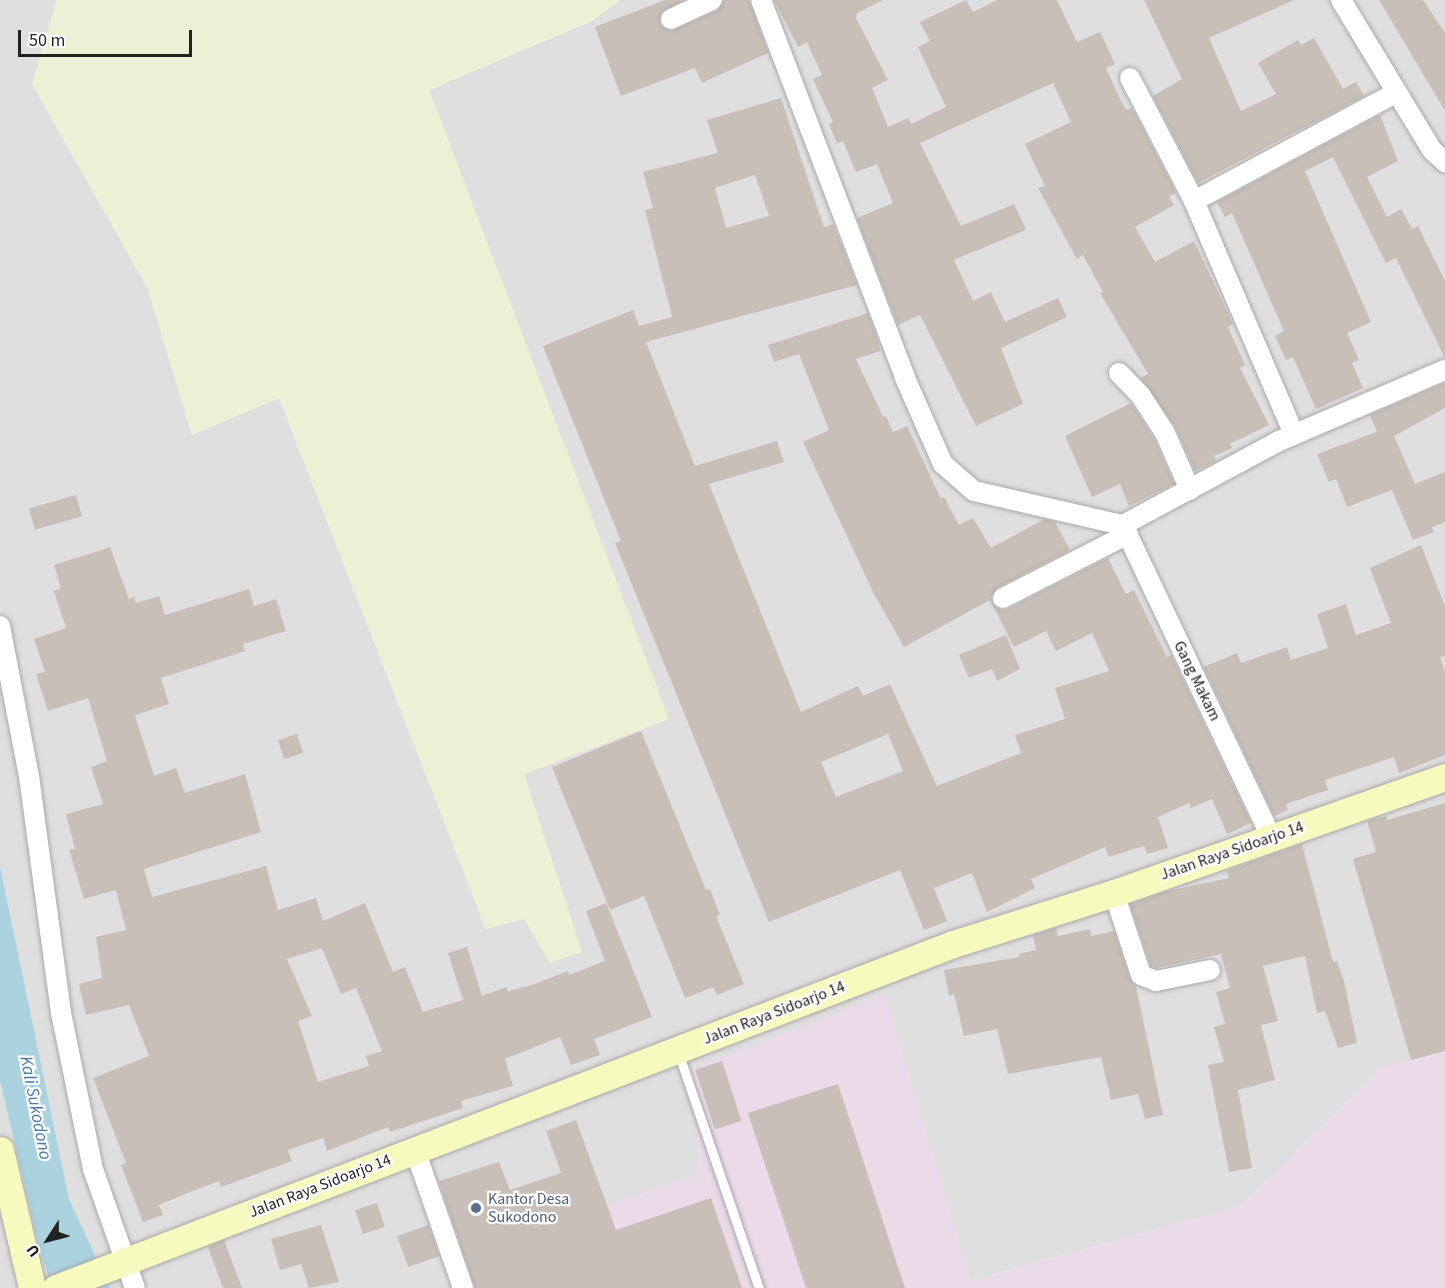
<!DOCTYPE html>
<html>
<head>
<meta charset="utf-8">
<style>
  body { margin:0 }
  #map { position:relative; width:1445px; height:1288px; overflow:hidden; background:#f2efe9; font-family:"Source Sans 3",sans-serif }
  div>[style] { position:absolute }
  .residential>* { inset:0; background:#e0dfdf }
  .industrial>* { inset:0; background:#ebdbe8 }
  .farmland>* { inset:0; background:#eef0d5 }
  .water>* { inset:0; background:#aad3df }
  .building>* { inset:0; background:#c7bfb8; transform-origin:0 0 }
  .roads { filter:drop-shadow(0 0 2px #a9a9a9) drop-shadow(0 0 2px #a9a9a9) }
  .lane>* { height:9px; margin:-4.5px; padding:0 4.5px; transform-origin:4.5px; border-radius:4.5px; background:#fff }
  .street>* { height:20px; margin:-10px; padding:0 10px; transform-origin:10px; border-radius:10px; background:#fff }
  .secondary>* { height:27px; margin:-13.5px; padding:0 13.5px; transform-origin:13.5px; border-radius:13.5px; background:#f7fabf }
  .dots>* { width:16px; height:16px; translate:-50% -50%; box-sizing:border-box; border:3px solid #fff; border-radius:50% }
  span { translate:-50% -50%; white-space:nowrap; text-align:center; line-height:1.15; -webkit-text-stroke:4.5px #fff; paint-order:stroke }
  .street-label { font-size:16px; color:#222 }
  .service-label { font-size:16px; color:#4e5e75 }
  .left { translate:0 -50%; text-align:left }
  .water-label { font-size:18px; color:#4a7aab; font-style:italic }
  .north { position:absolute; left:18px; top:1210px; width:60px; height:60px; -webkit-text-stroke:4px #fff; paint-order:stroke; rotate:234deg; font-size:16px; font-weight:700; line-height:24px; text-align:center; color:#222 }
  .north::after { content:''; display:block; margin:auto; width:21px; height:27px; background:#222; clip-path:polygon(50% 0,100% 100%,50% 72%,0 100%) }
  .scale { position:absolute; left:18px; top:30px; width:174px; height:27px; box-sizing:border-box; border:3px solid #222; border-top:0; padding-left:8px; font-size:18px; line-height:21px; white-space:nowrap; color:#222; -webkit-text-stroke:4px #fff; paint-order:stroke }
</style>
</head>
<body>
<div id="map">
  <div class="residential">
    <div style="clip-path:polygon(0 0,57px 0,32px 84px,147px 287px,192px 434px,279px 398px,486px 929px,524px 918px,550px 963px,581px 952px,524px 774px,668px 719px,429px 90px,592px 21px,620px 0,1445px 0,1445px 1052px,1382px 1068px,1241px 1206px,970px 1281px,885px 996px,700px 1175px,450px 1257px,461px 1288px,110px 1288px,69px 1199px,0 866px)"></div>
    <div style="clip-path:polygon(0 1081px,41px 1253px,52px 1288px,0 1288px)"></div>
  </div>
  <div class="industrial">
    <div style="clip-path:polygon(885px 995px,971px 1281px,1241px 1206px,1382px 1068px,1445px 1052px,1445px 1288px,461px 1288px,450px 1257px,700px 1175px,690px 1070px)"></div>
  </div>
  <div class="farmland">
    <div style="clip-path:polygon(57px 0,620px 0,592px 20px,429px 90px,669px 719px,524px 774px,582px 952px,550px 963px,524px 919px,486px 929px,279px 398px,192px 435px,147px 287px,32px 84px)"></div>
  </div>
  <div class="water">
    <div style="clip-path:polygon(0 866px,69px 1199px,110px 1288px,52px 1288px,41px 1253px,0 1081px)"></div>
  </div>
  <div class="building">
    <div style="clip-path:polygon(665px 0,683px 0,661px 13px,660px 25px,671px 31px,717px 11px,724px 0,749px 0,768px 53px,702px 83px,695px 68px,621px 96px,595px 27px)"></div>
    <div style="clip-path:polygon(774px 0,883px 0,857px 13px,856px 18px,888px 80px,872px 88px,888px 127px,909px 118px,911px 124px,946px 107px,918px 47px,930px 41px,920px 22px,966px 0,973px 12px,997px 0,1057px 0,1077px 42px,1100px 32px,1115px 64px,1106px 68px,1122px 103px,1127px 110px,1132px 108px,1176px 193px,1169px 196px,1174px 205px,1135px 227px,1155px 262px,1194px 241px,1233px 324px,1228px 327px,1245px 365px,1240px 368px,1269px 425px,1230px 444px,1232px 448px,1214px 456px,1216px 461px,1195px 471px,1175px 426px,1140px 378px,1148px 374px,1100px 293px,1103px 292px,1083px 255px,1077px 259px,1038px 188px,1045px 186px,1025px 144px,1071px 122px,1053px 83px,920px 143px,961px 226px,1014px 204px,1026px 230px,954px 260px,973px 301px,991px 292px,1005px 322px,1058px 298px,1067px 317px,1001px 348px,1023px 404px,976px 426px,920px 315px,898px 325px,857px 218px,893px 203px,877px 164px,856px 172px,843px 141px,837px 144px,829px 124px,833px 122px,813px 79px,822px 75px,807px 42px,798px 47px,795px 41px)"></div>
    <div style="clip-path:polygon(1144px 0,1294px 0,1209px 38px,1241px 111px,1276px 94px,1258px 63px,1298px 40px,1301px 45px,1314px 38px,1343px 89px,1356px 82px,1364px 96px,1198px 183px,1153px 96px,1182px 79px)"></div>
    <div style="clip-path:polygon(1379px 0,1423px 0,1445px 33px,1445px 111px)"></div>
    <div style="clip-path:polygon(evenodd,781px 98px,824px 227px,833px 224px,857px 285px,646px 342px,695px 466px,777px 441px,784px 462px,709px 484px,801px 712px,858px 686px,863px 696px,890px 684px,937px 786px,1021px 753px,1015px 735px,1065px 719px,1055px 688px,1109px 671px,1092px 633px,1056px 651px,1046px 631px,1014px 647px,990px 600px,904px 647px,874px 594px,803px 442px,829px 430px,799px 354px,774px 362px,768px 345px,868px 313px,881px 351px,856px 359px,883px 417px,886px 416px,893px 432px,907px 426px,941px 499px,944px 497px,959px 525px,973px 518px,991px 548px,1045px 519px,1055px 522px,1070px 550px,997px 588px,991px 597px,993px 604px,1002px 610px,1008px 609px,1108px 558px,1126px 594px,1134px 590px,1167px 657px,1171px 655px,1251px 823px,1227px 834px,1212px 799px,1191px 808px,1189px 803px,1158px 817px,1168px 848px,1147px 854px,1144px 846px,1109px 857px,1105px 847px,1031px 879px,1035px 888px,987px 912px,972px 873px,934px 888px,947px 921px,924px 930px,900px 870px,769px 922px,615px 543px,621px 541px,543px 346px,633px 310px,639px 326px,672px 317px,645px 210px,653px 208px,643px 172px,718px 153px,707px 120px,781px 98px,755px 175px,769px 216px,726px 228px,715px 188px,755px 175px,781px 98px,888px 734px,903px 771px,836px 797px,821px 762px,888px 734px)"></div>
    <div style="clip-path:polygon(1380px 115px,1398px 161px,1367px 177px,1387px 217px,1401px 209px,1412px 229px,1418px 226px,1445px 281px,1445px 358px,1396px 258px,1386px 263px,1333px 157px,1305px 171px,1371px 322px,1347px 333px,1359px 360px,1352px 363px,1363px 388px,1316px 409px,1293px 357px,1286px 360px,1275px 336px,1284px 331px,1232px 213px,1225px 217px,1217px 202px)"></div>
    <div style="clip-path:polygon(1445px 383px,1445px 408px,1394px 436px,1415px 484px,1445px 472px,1445px 522px,1432px 527px,1434px 532px,1413px 540px,1392px 490px,1347px 507px,1336px 479px,1329px 482px,1317px 454px,1377px 432px,1370px 415px)"></div>
    <div style="clip-path:polygon(1131px 403px,1154px 439px,1174px 484px,1129px 506px,1120px 484px,1092px 497px,1065px 436px)"></div>
    <div style="left:76px;top:495px;width:22px;height:49px;rotate:74deg"></div>
    <div style="clip-path:polygon(1421px 545px,1445px 606px,1445px 656px,1440px 657px,1445px 672px,1445px 755px,1399px 773px,1394px 757px,1325px 780px,1328px 790px,1286px 804px,1288px 810px,1274px 816px,1204px 667px,1237px 653px,1241px 663px,1287px 647px,1291px 660px,1328px 648px,1317px 614px,1346px 604px,1356px 635px,1391px 623px,1370px 568px)"></div>
    <div style="clip-path:polygon(evenodd,110px 547px,129px 599px,134px 597px,136px 603px,159px 596px,165px 615px,249px 589px,254px 606px,276px 599px,286px 631px,243px 644px,245px 651px,161px 678px,169px 704px,135px 715px,154px 776px,176px 768px,185px 793px,245px 774px,261px 832px,144px 869px,152px 897px,266px 866px,278px 910px,316px 898px,323px 921px,365px 903px,393px 972px,405px 967px,423px 1012px,463px 1000px,448px 953px,467px 947px,482px 996px,506px 987px,508px 991px,532px 985px,568px 971px,569px 975px,605px 961px,586px 911px,606px 903px,652px 1017px,594px 1039px,600px 1055px,571px 1065px,560px 1037px,505px 1059px,513px 1086px,461px 1101px,463px 1108px,390px 1132px,388px 1127px,327px 1151px,323px 1138px,288px 1150px,292px 1161px,221px 1187px,219px 1181px,185px 1194px,159px 1205px,163px 1215px,143px 1222px,121px 1165px,126px 1163px,93px 1078px,149px 1056px,129px 1005px,86px 1015px,79px 984px,102px 978px,96px 937px,126px 930px,116px 890px,84px 899px,69px 850px,75px 849px,66px 814px,103px 804px,91px 767px,107px 761px,88px 698px,48px 711px,36px 674px,45px 672px,34px 639px,66px 628px,54px 591px,61px 588px,54px 565px,110px 547px,322px 948px,341px 994px,356px 988px,382px 1051px,366px 1056px,369px 1066px,318px 1082px,298px 1021px,312px 1016px,287px 959px,322px 948px)"></div>
    <div style="clip-path:polygon(1006px 635px,1020px 669px,997px 681px,992px 669px,969px 678px,959px 655px)"></div>
    <div style="clip-path:polygon(641px 731px,706px 890px,710px 889px,720px 915px,716px 916px,744px 984px,717px 995px,713px 987px,685px 998px,644px 896px,610px 910px,552px 767px)"></div>
    <div style="left:297px;top:734px;width:20px;height:20px;rotate:72deg"></div>
    <div style="clip-path:polygon(1445px 803px,1445px 1051px,1411px 1060px,1353px 859px,1376px 852px,1367px 821px,1386px 816px,1387px 820px)"></div>
    <div style="clip-path:polygon(1302px 844px,1333px 962px,1337px 961px,1344px 981px,1357px 1043px,1338px 1048px,1325px 1011px,1317px 1013px,1305px 956px,1263px 966px,1278px 1021px,1261px 1025px,1275px 1080px,1238px 1090px,1252px 1168px,1229px 1172px,1208px 1065px,1224px 1062px,1214px 1027px,1225px 1024px,1216px 992px,1230px 988px,1221px 954px,1156px 968px,1151px 966px,1130px 904px,1168px 891px,1229px 878px,1227px 871px)"></div>
    <div style="clip-path:polygon(1056px 928px,1058px 936px,1090px 929px,1091px 936px,1114px 931px,1130px 979px,1136px 986px,1163px 1115px,1145px 1119px,1138px 1094px,1111px 1100px,1101px 1057px,1008px 1074px,997px 1029px,964px 1036px,954px 994px,949px 996px,944px 970px,1019px 957px,1019px 954px,1036px 950px,1033px 935px)"></div>
    <div style="left:722px;top:1061px;width:63px;height:28px;rotate:72deg"></div>
    <div style="clip-path:polygon(838px 1084px,905px 1288px,806px 1288px,748px 1113px)"></div>
    <div style="clip-path:polygon(576px 1120px,616px 1230px,711px 1198px,742px 1288px,475px 1288px,439px 1181px,499px 1162px,510px 1190px,561px 1173px,546px 1131px)"></div>
    <div style="left:377px;top:1203px;width:25px;height:23px;rotate:72deg"></div>
    <div style="clip-path:polygon(321px 1225px,339px 1282px,309px 1288px,301px 1264px,280px 1270px,271px 1239px)"></div>
    <div style="left:428px;top:1225px;width:33px;height:33px;rotate:70deg"></div>
    <div style="clip-path:polygon(224px 1240px,242px 1288px,223px 1288px,208px 1247px)"></div>
  </div>
  <div class="roads">
    <div class="lane">
      <div style="left:678px;top:1052px;width:250px;rotate:71.1deg"></div>
    </div>
    <div class="street">
      <div style="left:761px;top:0;width:404px;rotate:69.1deg"></div>
      <div style="left:905px;top:378px;width:94px;rotate:66.2deg"></div>
      <div style="left:943px;top:464px;width:41px;rotate:41.1deg"></div>
      <div style="left:974px;top:491px;width:153px;rotate:12.9deg"></div>
      <div style="left:1123px;top:525px;width:177px;rotate:-28.3deg"></div>
      <div style="left:1279px;top:441px;width:181px;rotate:-23.2deg"></div>
      <div style="left:1341px;top:0;width:175px;rotate:58.8deg"></div>
      <div style="left:1432px;top:150px;width:18px;rotate:43deg"></div>
      <div style="left:671px;top:19px;width:45px;rotate:-24.9deg"></div>
      <div style="left:1130px;top:78px;width:139px;rotate:62.5deg"></div>
      <div style="left:1194px;top:201px;width:254px;rotate:66.8deg"></div>
      <div style="left:1194px;top:201px;width:230px;rotate:-28.2deg"></div>
      <div style="left:1119px;top:373px;width:32px;rotate:46deg"></div>
      <div style="left:1141px;top:396px;width:44px;rotate:57deg"></div>
      <div style="left:1165px;top:433px;width:62px;rotate:66.3deg"></div>
      <div style="left:1123px;top:525px;width:345px;rotate:64.6deg"></div>
      <div style="left:1003px;top:598px;width:140px;rotate:-27.1deg"></div>
      <div style="left:0;top:626px;width:153px;rotate:79.1deg"></div>
      <div style="left:29px;top:776px;width:239px;rotate:82.3deg"></div>
      <div style="left:61px;top:1013px;width:159px;rotate:78.4deg"></div>
      <div style="left:93px;top:1169px;width:126px;rotate:70.6deg"></div>
      <div style="left:1114px;top:893px;width:86px;rotate:71.8deg"></div>
      <div style="left:1141px;top:975px;width:16px;rotate:22deg"></div>
      <div style="left:1156px;top:981px;width:55px;rotate:-11.5deg"></div>
      <div style="left:415px;top:1150px;width:146px;rotate:70.8deg"></div>
    </div>
    <div class="secondary">
      <div style="left:0;top:1150px;width:142px;rotate:76.9deg"></div>
      <div style="left:56px;top:1288px;width:961px;rotate:-20.98deg"></div>
      <div style="left:953px;top:944px;width:169px;rotate:-17.6deg"></div>
      <div style="left:1114px;top:893px;width:351px;rotate:-19.3deg"></div>
    </div>
  </div>
  <div class="dots">
    <div style="left:476px;top:1208px;background:#5c6f8a"></div>
  </div>
  <div class="street-label">
    <span style="left:1197px;top:681px;rotate:64deg">Gang Makam</span>
    <span style="left:1232px;top:851px;rotate:-19deg">Jalan Raya Sidoarjo 14</span>
    <span style="left:774px;top:1013px;rotate:-21deg">Jalan Raya Sidoarjo 14</span>
    <span style="left:320px;top:1186px;rotate:-21deg">Jalan Raya Sidoarjo 14</span>
  </div>
  <div class="service-label">
    <span class="left" style="left:488px;top:1208px">Kantor Desa<br>Sukodono</span>
  </div>
  <div class="water-label">
    <span style="left:35px;top:1108px;rotate:79deg">Kali Sukodono</span>
  </div>
  <div class="north">U</div>
  <div class="scale">50 m</div>
</div>
</body>
</html>
